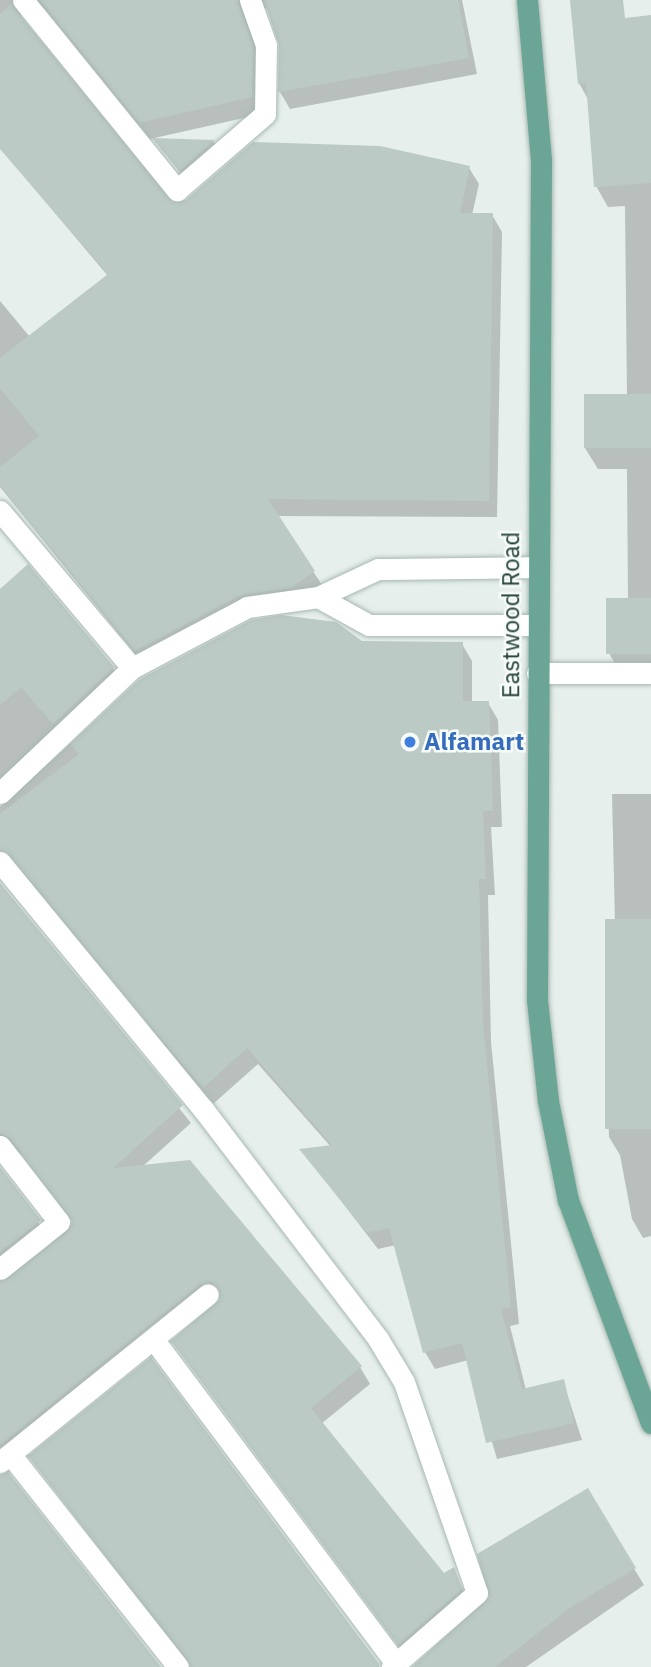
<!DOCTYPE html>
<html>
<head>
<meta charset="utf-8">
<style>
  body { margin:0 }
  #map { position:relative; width:651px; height:1667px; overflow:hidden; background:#e6efeb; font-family:"IBM Plex Sans",sans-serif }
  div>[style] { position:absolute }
  .shadow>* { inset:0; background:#0003 }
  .building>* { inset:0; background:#bbcac4; transform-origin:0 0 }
  .roads { filter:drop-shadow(0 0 2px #a8b8b2) drop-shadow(0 0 2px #a8b8b2) }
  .minor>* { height:21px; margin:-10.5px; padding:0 10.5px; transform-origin:10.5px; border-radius:10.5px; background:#fff }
  .major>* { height:21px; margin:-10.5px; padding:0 10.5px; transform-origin:10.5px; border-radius:10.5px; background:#6aa596 }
  .dots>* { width:19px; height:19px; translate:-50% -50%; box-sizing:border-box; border:4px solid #f7fbf9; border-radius:50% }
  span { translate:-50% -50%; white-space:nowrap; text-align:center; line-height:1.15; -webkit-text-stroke:5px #f7fbf9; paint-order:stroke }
  .street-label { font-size:24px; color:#24423a }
  .shop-label { font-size:24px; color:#366cbe; font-weight:700 }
  .left { translate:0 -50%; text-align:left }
</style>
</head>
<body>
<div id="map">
  <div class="shadow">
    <div style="clip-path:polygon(0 0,462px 0,477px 74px,290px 109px,280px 92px,280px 40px,269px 10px,256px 3px,246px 16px,262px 66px,261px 114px,150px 139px,44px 8px,25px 6px,20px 18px,172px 204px,469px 168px,479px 184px,472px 215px,492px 215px,502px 232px,497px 517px,277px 516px,324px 588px,251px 612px,146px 667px,0 487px,0 301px,30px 337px,108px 276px,0 148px)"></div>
    <div style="clip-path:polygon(651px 17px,651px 676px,622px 676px,610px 655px,628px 601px,627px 469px,598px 469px,585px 448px,627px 396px,625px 206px,608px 207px,596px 186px,589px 101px,579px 83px)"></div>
    <div style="clip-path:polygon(155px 140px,214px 142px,218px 150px,185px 179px)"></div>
    <div style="clip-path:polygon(0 591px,113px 668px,122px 685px,0 801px)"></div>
    <div style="clip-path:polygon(361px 643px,462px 644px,472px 661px,472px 703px,488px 703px,498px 720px,502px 827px,491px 827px,495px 895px,488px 895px,491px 1042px,519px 1324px,510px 1326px,526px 1390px,563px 1381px,582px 1440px,497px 1459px,468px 1360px,435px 1369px,425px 1352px,396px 1245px,378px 1249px,302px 1150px,331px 1147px,258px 1064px,213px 1104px,22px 870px,0 872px,0 807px,141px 680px)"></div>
    <div style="clip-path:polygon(612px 794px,651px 794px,651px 1236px,643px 1238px,632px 1219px,620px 1155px,609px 1137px,605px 1007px,607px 924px,615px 924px)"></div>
    <div style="clip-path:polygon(0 885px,191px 1123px,142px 1167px,360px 1367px,370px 1384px,321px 1424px,444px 1576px,454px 1570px,470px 1606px,409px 1660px,173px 1341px,225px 1298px,209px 1300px,0 1471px,0 1280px,9px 1281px,73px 1223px,22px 1155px,9px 1149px,0 1155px)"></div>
    <div style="clip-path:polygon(0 1170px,49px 1237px,0 1278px)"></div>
    <div style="clip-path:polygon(31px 1456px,377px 1667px,191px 1667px)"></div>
    <div style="clip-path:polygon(587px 1491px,644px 1585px,526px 1667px,415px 1667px,488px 1603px)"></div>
  </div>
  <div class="building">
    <div style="clip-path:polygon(40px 0,237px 0,253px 47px,252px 97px,139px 123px)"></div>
    <div style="clip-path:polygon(264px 0,458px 0,469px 58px,278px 92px,279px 45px)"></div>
    <div style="clip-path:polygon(570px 0,623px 0,625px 18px,651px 15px,651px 183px,594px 187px,586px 83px,578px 84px)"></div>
    <div style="clip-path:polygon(11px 4px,173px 202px,186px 200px,253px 142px,380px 146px,470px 166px,460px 213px,493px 213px,489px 501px,268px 499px,315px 571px,290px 588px,241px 595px,135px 651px,0 486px,0 467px,39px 436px,0 388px,0 358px,108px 274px,0 149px,0 14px)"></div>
    <div style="clip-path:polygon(152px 138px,215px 140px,179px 171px)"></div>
    <div style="left:584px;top:394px;width:67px;height:54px"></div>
    <div style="clip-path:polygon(28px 564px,114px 667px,53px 724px,21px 687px,0 705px,0 589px)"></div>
    <div style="left:651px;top:598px;width:56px;height:45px;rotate:90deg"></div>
    <div style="clip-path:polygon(281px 615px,336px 622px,362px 641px,463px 642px,463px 701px,489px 701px,493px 811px,483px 811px,486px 879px,479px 879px,483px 1024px,511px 1307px,501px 1309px,522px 1389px,564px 1379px,574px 1423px,486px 1443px,462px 1343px,423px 1353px,389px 1228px,367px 1233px,299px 1149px,332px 1145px,247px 1048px,203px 1088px,0 849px,0 814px,79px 754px,70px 744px,140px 679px,251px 620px)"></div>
    <div style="clip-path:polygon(0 883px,183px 1105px,113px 1168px,190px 1160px,362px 1366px,311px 1408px,444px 1573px,454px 1567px,462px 1589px,398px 1645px,171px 1341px,220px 1299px,213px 1282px,200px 1284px,0 1445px,0 1282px,67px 1232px,72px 1221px,10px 1138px,0 1133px)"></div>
    <div style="left:651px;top:919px;width:210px;height:46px;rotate:90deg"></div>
    <div style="clip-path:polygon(0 1167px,41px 1220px,0 1252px)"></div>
    <div style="clip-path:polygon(151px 1357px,379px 1664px,379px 1667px,191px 1667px,28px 1456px)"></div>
    <div style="clip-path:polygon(8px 1472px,161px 1667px,0 1667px,0 1475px)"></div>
    <div style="clip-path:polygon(588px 1488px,636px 1568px,571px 1607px,495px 1667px,412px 1667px,489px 1597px,477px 1554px)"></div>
  </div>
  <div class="roads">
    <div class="minor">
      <div style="left:23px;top:0;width:245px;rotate:51deg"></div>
      <div style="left:177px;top:190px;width:116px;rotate:-40.8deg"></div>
      <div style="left:265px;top:114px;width:69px;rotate:-89.2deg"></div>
      <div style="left:266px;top:45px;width:48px;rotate:-109.6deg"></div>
      <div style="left:0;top:511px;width:205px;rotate:49.9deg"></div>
      <div style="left:318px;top:597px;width:58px;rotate:28.8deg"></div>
      <div style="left:369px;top:625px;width:168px"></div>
      <div style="left:537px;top:673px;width:114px"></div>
      <div style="left:0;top:793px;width:182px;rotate:-43.4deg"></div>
      <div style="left:132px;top:668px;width:130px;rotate:-27.9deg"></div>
      <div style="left:247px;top:607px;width:72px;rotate:-8deg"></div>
      <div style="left:318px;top:597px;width:66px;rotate:-25deg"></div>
      <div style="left:378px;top:569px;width:159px;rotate:-0.7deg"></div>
      <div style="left:0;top:862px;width:320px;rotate:50.6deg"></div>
      <div style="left:203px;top:1109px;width:289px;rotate:52.7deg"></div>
      <div style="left:378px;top:1339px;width:50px;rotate:58.8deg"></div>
      <div style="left:404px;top:1382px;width:223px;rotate:70.9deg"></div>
      <div style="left:477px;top:1593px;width:113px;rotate:139deg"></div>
      <div style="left:0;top:1146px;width:96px;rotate:52.2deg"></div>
      <div style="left:59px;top:1222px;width:75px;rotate:141.5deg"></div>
      <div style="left:154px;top:1340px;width:404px;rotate:53.2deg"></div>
      <div style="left:10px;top:1454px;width:271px;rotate:51.7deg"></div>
      <div style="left:0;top:1462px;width:267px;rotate:-38.9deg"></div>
    </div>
    <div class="major">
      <div style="left:527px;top:0;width:160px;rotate:85deg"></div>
      <div style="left:541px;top:159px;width:841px;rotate:90.27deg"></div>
      <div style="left:537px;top:1000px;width:102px;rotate:83.8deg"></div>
      <div style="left:548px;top:1101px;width:101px;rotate:78.6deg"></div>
      <div style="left:568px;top:1200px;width:238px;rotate:69.6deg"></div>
    </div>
  </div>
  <div class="dots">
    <div style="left:410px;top:742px;background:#3f7fe0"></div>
  </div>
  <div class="street-label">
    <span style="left:511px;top:615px;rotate:-90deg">Eastwood Road</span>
  </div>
  <div class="shop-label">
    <span class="left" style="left:424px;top:742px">Alfamart</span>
  </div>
</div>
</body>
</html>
